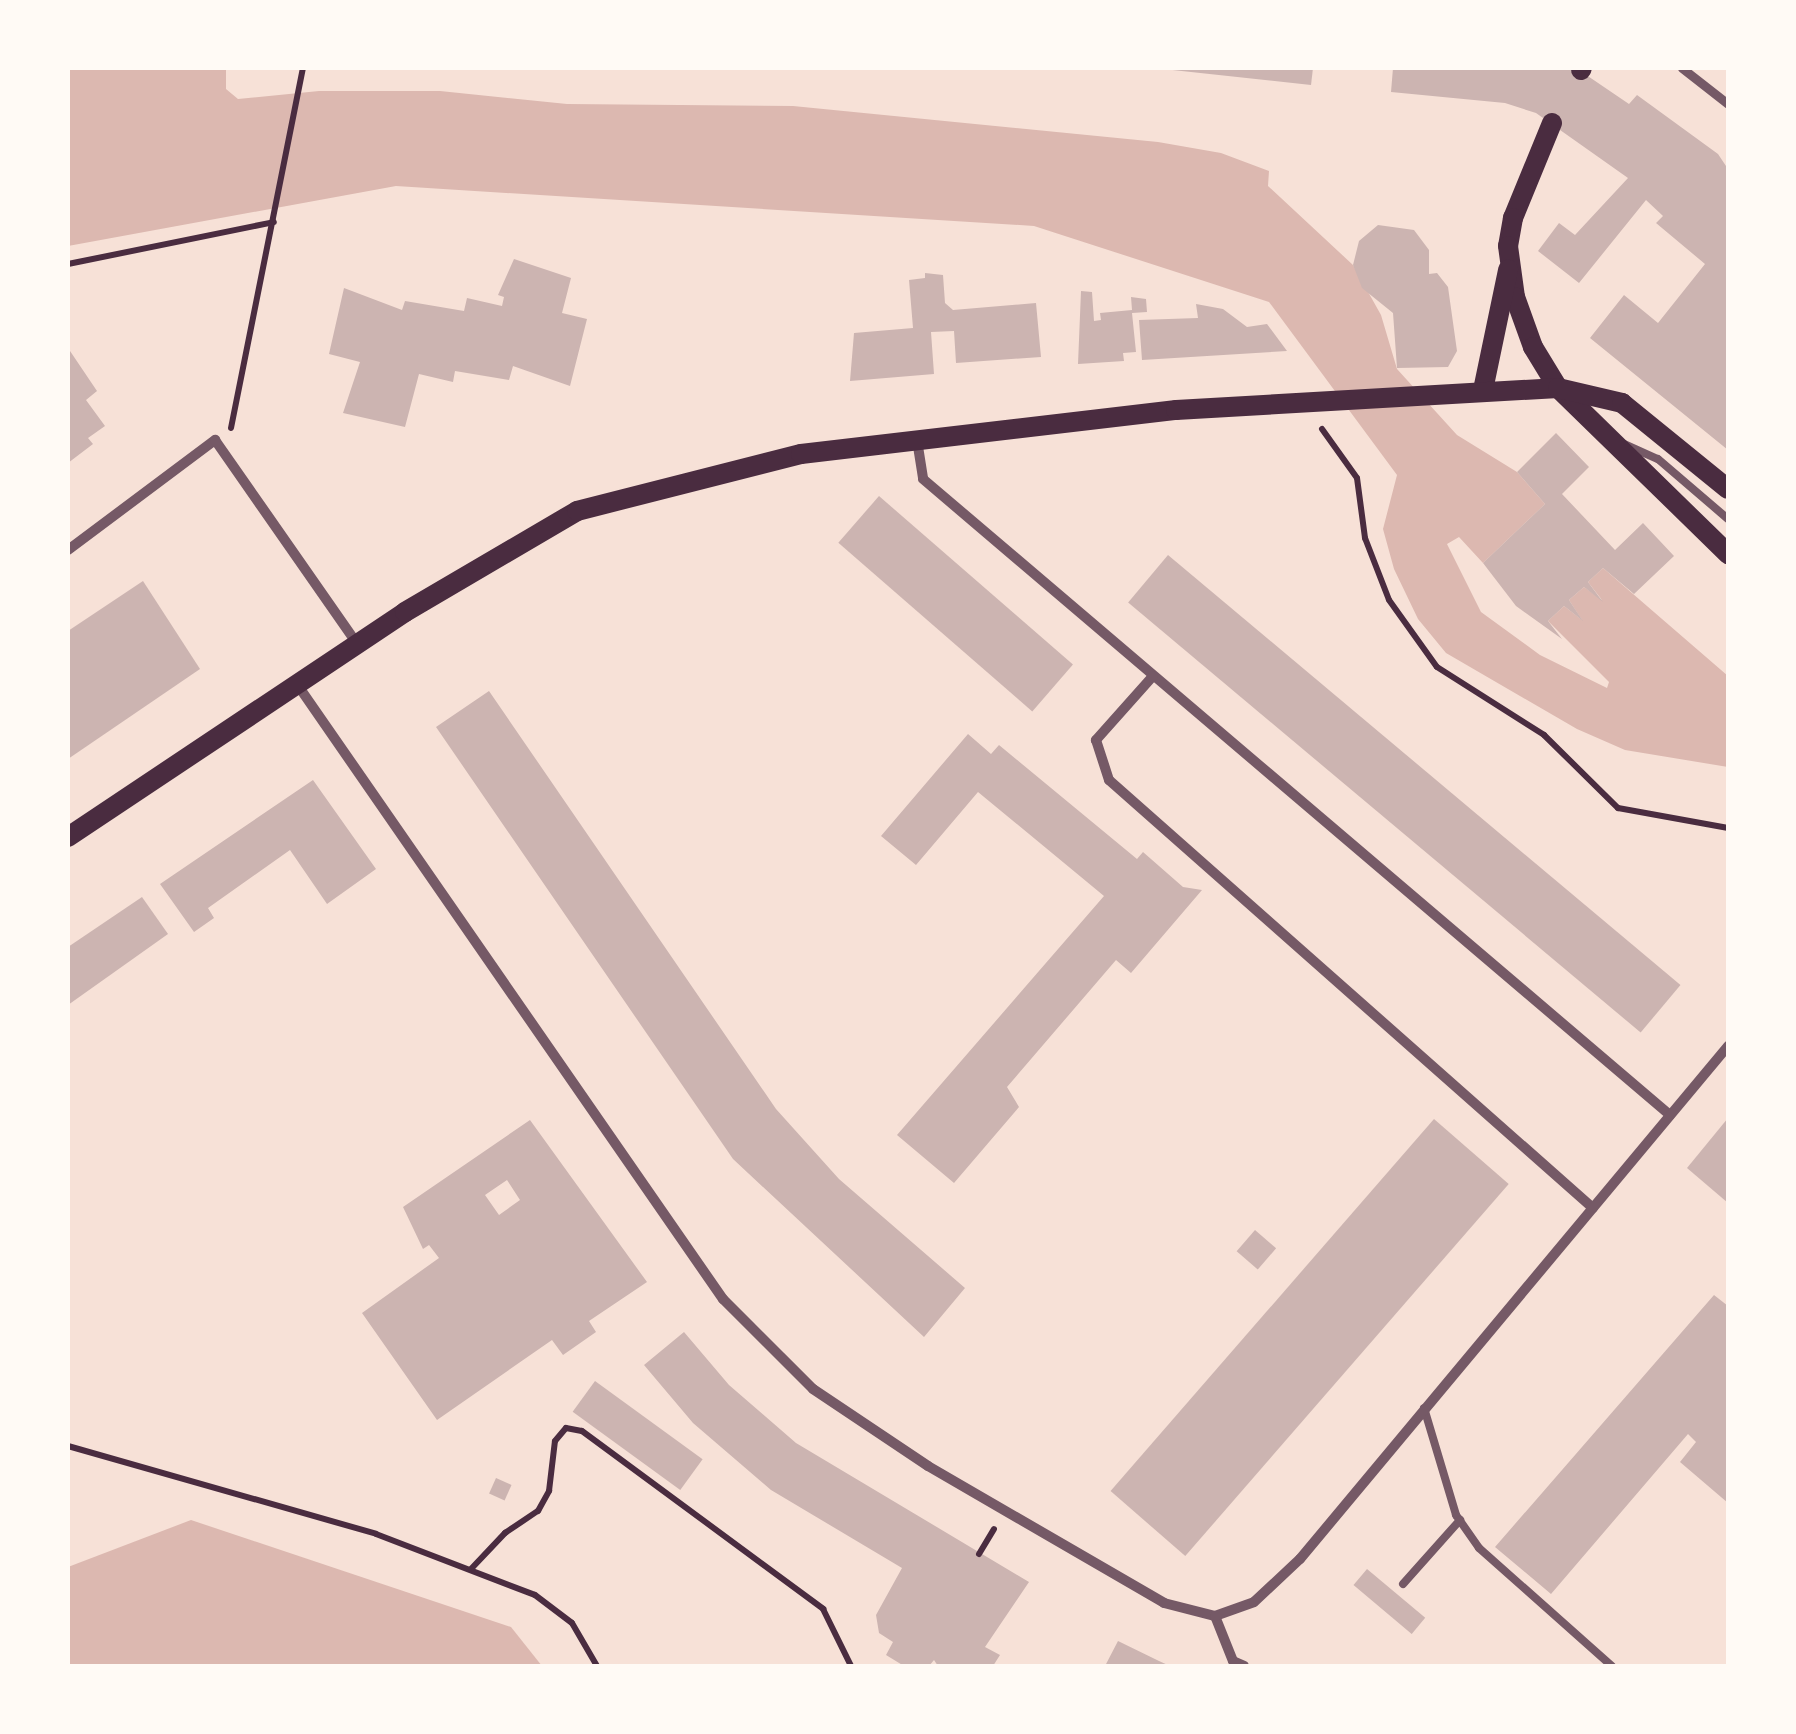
<!DOCTYPE html>
<html>
<head>
<meta charset="utf-8">
<style>
  body { margin:0 }
  #map { position:relative; width:1796px; height:1734px; overflow:hidden; background:#f7e1d7; font-family:Lato,sans-serif }
  div>[style] { position:absolute }
  .water>* { inset:0; background:#dcb8b0 }
  .building>* { inset:0; background:#ccb4b1; transform-origin:0 0 }
  .path>* { height:6px; margin:-3px; padding:0 3px; transform-origin:3px; border-radius:3px; background:#4a2c40 }
  .service>* { height:8px; margin:-4px; padding:0 4px; transform-origin:4px; border-radius:4px; background:#755966 }
  .pedestrian>* { height:9px; margin:-4.5px; padding:0 4.5px; transform-origin:4.5px; border-radius:4.5px; background:#755966 }
  .minor>* { height:10px; margin:-5px; padding:0 5px; transform-origin:5px; border-radius:5px; background:#755966 }
  .secondary>* { height:20px; margin:-10px; padding:0 10px; transform-origin:10px; border-radius:10px; background:#4a2c40 }
  span { translate:-50% -50%; white-space:nowrap; text-align:center; line-height:1.15; -webkit-text-stroke:8px #fffaf5; paint-order:stroke }
  .frame { position:absolute; inset:0; border:70px solid #fffaf5; pointer-events:none }
</style>
</head>
<body>
<div id="map">
  <div class="water">
    <div style="clip-path:polygon(68px 68px,226px 68px,226px 89px,238px 99px,319px 91px,440px 91px,567px 104px,793px 106px,1158px 142px,1221px 153px,1269px 171px,1268px 186px,1353px 265px,1381px 315px,1397px 369px,1457px 435px,1517px 472px,1545px 504px,1483px 563px,1459px 537px,1447px 544px,1481px 612px,1540px 655px,1607px 688px,1609px 682px,1548px 621px,1564px 606px,1582px 620px,1569px 600px,1584px 587px,1602px 600px,1588px 582px,1603px 568px,1728px 676px,1728px 767px,1625px 750px,1577px 729px,1446px 653px,1418px 619px,1394px 569px,1383px 529px,1397px 475px,1269px 302px,1034px 226px,396px 186px,68px 246px)"></div>
    <div style="clip-path:polygon(191px 1520px,511px 1627px,542px 1666px,68px 1666px,68px 1567px)"></div>
  </div>
  <div class="building">
    <div style="clip-path:polygon(1154px 68px,1313px 68px,1311px 85px)"></div>
    <div style="clip-path:polygon(1393px 68px,1576px 68px,1629px 104px,1637px 95px,1718px 154px,1728px 169px,1728px 450px,1590px 338px,1624px 295px,1658px 323px,1705px 264px,1656px 223px,1663px 216px,1646px 200px,1579px 283px,1538px 251px,1559px 223px,1575px 235px,1628px 178px,1536px 113px,1505px 103px,1391px 92px)"></div>
    <div style="clip-path:polygon(1378px 225px,1414px 230px,1429px 250px,1429px 274px,1437px 273px,1448px 287px,1457px 351px,1448px 367px,1397px 368px,1393px 313px,1362px 288px,1353px 265px,1359px 241px)"></div>
    <div style="clip-path:polygon(514px 259px,571px 278px,562px 313px,587px 319px,570px 386px,513px 366px,509px 380px,455px 371px,453px 382px,419px 374px,405px 427px,343px 413px,360px 362px,329px 354px,344px 288px,402px 310px,405px 301px,464px 311px,467px 298px,502px 306px,504px 297px,498px 295px)"></div>
    <div style="clip-path:polygon(925px 273px,943px 275px,945px 303px,953px 310px,1036px 303px,1041px 357px,956px 363px,954px 331px,931px 332px,934px 374px,850px 381px,854px 333px,913px 328px,909px 280px,925px 278px)"></div>
    <div style="clip-path:polygon(1081px 291px,1092px 292px,1094px 321px,1101px 320px,1100px 313px,1132px 310px,1131px 297px,1146px 299px,1147px 312px,1132px 313px,1136px 352px,1123px 353px,1124px 361px,1078px 364px)"></div>
    <div style="clip-path:polygon(1196px 304px,1223px 309px,1247px 327px,1267px 324px,1287px 351px,1142px 360px,1139px 320px,1198px 318px)"></div>
    <div style="clip-path:polygon(68px 348px,97px 391px,86px 400px,105px 426px,88px 438px,93px 444px,68px 463px)"></div>
    <div style="clip-path:polygon(1556px 433px,1589px 467px,1562px 494px,1615px 550px,1643px 523px,1674px 556px,1634px 594px,1603px 568px,1588px 582px,1603px 602px,1584px 587px,1569px 600px,1583px 621px,1564px 606px,1548px 621px,1562px 639px,1516px 606px,1483px 563px,1545px 504px,1517px 472px)"></div>
    <div style="left:879px;top:496px;width:257px;height:62px;rotate:41deg"></div>
    <div style="left:1168px;top:555px;width:669px;height:62px;rotate:40deg"></div>
    <div style="clip-path:polygon(143px 581px,200px 669px,68px 759px,68px 631px)"></div>
    <div style="clip-path:polygon(489px 691px,776px 1109px,839px 1179px,965px 1288px,924px 1337px,733px 1159px,436px 727px)"></div>
    <div style="clip-path:polygon(968px 734px,991px 754px,999px 745px,1137px 859px,1143px 852px,1183px 887px,1202px 890px,1131px 973px,1116px 960px,1007px 1087px,1019px 1107px,954px 1183px,897px 1135px,1104px 896px,978px 792px,916px 865px,881px 836px)"></div>
    <div style="clip-path:polygon(313px 780px,376px 869px,327px 904px,290px 850px,208px 908px,214px 918px,194px 932px,160px 884px)"></div>
    <div style="clip-path:polygon(142px 897px,168px 934px,68px 1005px,68px 947px)"></div>
    <div style="clip-path:polygon(1728px 1118px,1728px 1203px,1687px 1168px)"></div>
    <div style="left:1434px;top:1119px;width:99px;height:493px;rotate:41deg"></div>
    <div style="clip-path:polygon(evenodd,530px 1120px,647px 1282px,589px 1321px,596px 1332px,563px 1355px,552px 1340px,437px 1420px,362px 1313px,439px 1258px,429px 1245px,423px 1249px,403px 1207px,530px 1120px,507px 1180px,520px 1200px,499px 1215px,485px 1195px,507px 1180px)"></div>
    <div style="left:1255px;top:1230px;width:28px;height:28px;rotate:41deg"></div>
    <div style="clip-path:polygon(1714px 1295px,1728px 1306px,1728px 1503px,1680px 1462px,1696px 1442px,1688px 1434px,1551px 1594px,1495px 1547px)"></div>
    <div style="clip-path:polygon(684px 1332px,729px 1385px,796px 1443px,1029px 1582px,985px 1647px,1000px 1655px,993px 1666px,938px 1666px,934px 1660px,929px 1666px,904px 1666px,886px 1655px,893px 1642px,879px 1633px,876px 1615px,902px 1568px,771px 1490px,693px 1423px,644px 1365px)"></div>
    <div style="left:595px;top:1381px;width:133px;height:38px;rotate:36deg"></div>
    <div style="left:496px;top:1478px;width:17px;height:17px;rotate:24deg"></div>
    <div style="left:1367px;top:1569px;width:76px;height:21px;rotate:40deg"></div>
    <div style="clip-path:polygon(1118px 1641px,1159px 1661px,1170px 1666px,1105px 1666px)"></div>
  </div>
  <div class="path">
    <div style="left:68px;top:264px;width:210px;rotate:-11.5deg"></div>
    <div style="left:231px;top:428px;width:367px;rotate:-78.7deg"></div>
    <div style="left:1322px;top:429px;width:60px;rotate:54.5deg"></div>
    <div style="left:1357px;top:478px;width:61px;rotate:82.4deg"></div>
    <div style="left:1365px;top:538px;width:66px;rotate:68.8deg"></div>
    <div style="left:1389px;top:600px;width:82px;rotate:54.4deg"></div>
    <div style="left:1437px;top:667px;width:127px;rotate:32.4deg"></div>
    <div style="left:1544px;top:735px;width:104px;rotate:44.6deg"></div>
    <div style="left:1618px;top:808px;width:112px;rotate:10.3deg"></div>
    <div style="left:68px;top:1446px;width:320px;rotate:15.9deg"></div>
    <div style="left:376px;top:1534px;width:170px;rotate:21deg"></div>
    <div style="left:535px;top:1595px;width:46px;rotate:37.1deg"></div>
    <div style="left:572px;top:1623px;width:50px;rotate:59.8deg"></div>
    <div style="left:979px;top:1554px;width:29px;rotate:-59deg"></div>
    <div style="left:471px;top:1569px;width:50px;rotate:-46.6deg"></div>
    <div style="left:505px;top:1533px;width:40px;rotate:-34deg"></div>
    <div style="left:538px;top:1511px;width:23px;rotate:-61deg"></div>
    <div style="left:549px;top:1491px;width:50px;rotate:-83.2deg"></div>
    <div style="left:555px;top:1441px;width:17px;rotate:-50deg"></div>
    <div style="left:566px;top:1428px;width:16px;rotate:11deg"></div>
    <div style="left:582px;top:1431px;width:300px;rotate:36.4deg"></div>
    <div style="left:823px;top:1609px;width:64px;rotate:63.8deg"></div>
  </div>
  <div class="service">
    <div style="left:1624px;top:444px;width:37px;rotate:24deg"></div>
    <div style="left:1658px;top:459px;width:92px;rotate:40.6deg"></div>
    <div style="left:1424px;top:1408px;width:112px;rotate:73.3deg"></div>
    <div style="left:1456px;top:1515px;width:40px;rotate:55.1deg"></div>
    <div style="left:1479px;top:1548px;width:178px;rotate:41.6deg"></div>
    <div style="left:1403px;top:1584px;width:86px;rotate:-48.3deg"></div>
  </div>
  <div class="pedestrian">
    <div style="left:1682px;top:68px;width:58px;rotate:38deg"></div>
  </div>
  <div class="minor">
    <div style="left:917px;top:440px;width:39px;rotate:81deg"></div>
    <div style="left:923px;top:479px;width:981px;rotate:40.41deg"></div>
    <div style="left:68px;top:550px;width:184px;rotate:-36.8deg"></div>
    <div style="left:215px;top:440px;width:250px;rotate:55.1deg"></div>
    <div style="left:1153px;top:676px;width:86px;rotate:131.7deg"></div>
    <div style="left:1096px;top:740px;width:42px;rotate:72deg"></div>
    <div style="left:1109px;top:780px;width:646px;rotate:41.49deg"></div>
    <div style="left:299px;top:687px;width:745px;rotate:55.29deg"></div>
    <div style="left:723px;top:1299px;width:127px;rotate:45deg"></div>
    <div style="left:813px;top:1389px;width:138px;rotate:33.8deg"></div>
    <div style="left:928px;top:1466px;width:273px;rotate:30.1deg"></div>
    <div style="left:1164px;top:1603px;width:53px;rotate:14.3deg"></div>
    <div style="left:1215px;top:1616px;width:48px;rotate:68.2deg"></div>
    <div style="left:1233px;top:1661px;width:12px;rotate:24deg"></div>
    <div style="left:1215px;top:1616px;width:41px;rotate:-19.7deg"></div>
    <div style="left:1254px;top:1602px;width:63px;rotate:-43.1deg"></div>
    <div style="left:1300px;top:1559px;width:668px;rotate:-50.16deg"></div>
  </div>
  <div class="secondary">
    <div style="left:1581px;top:70px;width:2px;rotate:-63deg"></div>
    <div style="left:1552px;top:123px;width:103px;rotate:112.3deg"></div>
    <div style="left:1513px;top:218px;width:28px;rotate:100deg"></div>
    <div style="left:1508px;top:246px;width:51px;rotate:82.2deg"></div>
    <div style="left:1515px;top:297px;width:53px;rotate:70.2deg"></div>
    <div style="left:1533px;top:347px;width:48px;rotate:58.6deg"></div>
    <div style="left:1558px;top:388px;width:238px;rotate:44.3deg"></div>
    <div style="left:1483px;top:390px;width:123px;rotate:-78.2deg"></div>
    <div style="left:68px;top:837px;width:405px;rotate:-33.7deg"></div>
    <div style="left:405px;top:612px;width:199px;rotate:-30.4deg"></div>
    <div style="left:577px;top:511px;width:231px;rotate:-14.3deg"></div>
    <div style="left:801px;top:454px;width:378px;rotate:-6.7deg"></div>
    <div style="left:1176px;top:410px;width:383px;rotate:-3.3deg"></div>
    <div style="left:1558px;top:388px;width:66px;rotate:13.2deg"></div>
    <div style="left:1622px;top:403px;width:136px;rotate:39.1deg"></div>
  </div>
  <div class="frame"></div>
</div>
</body>
</html>
